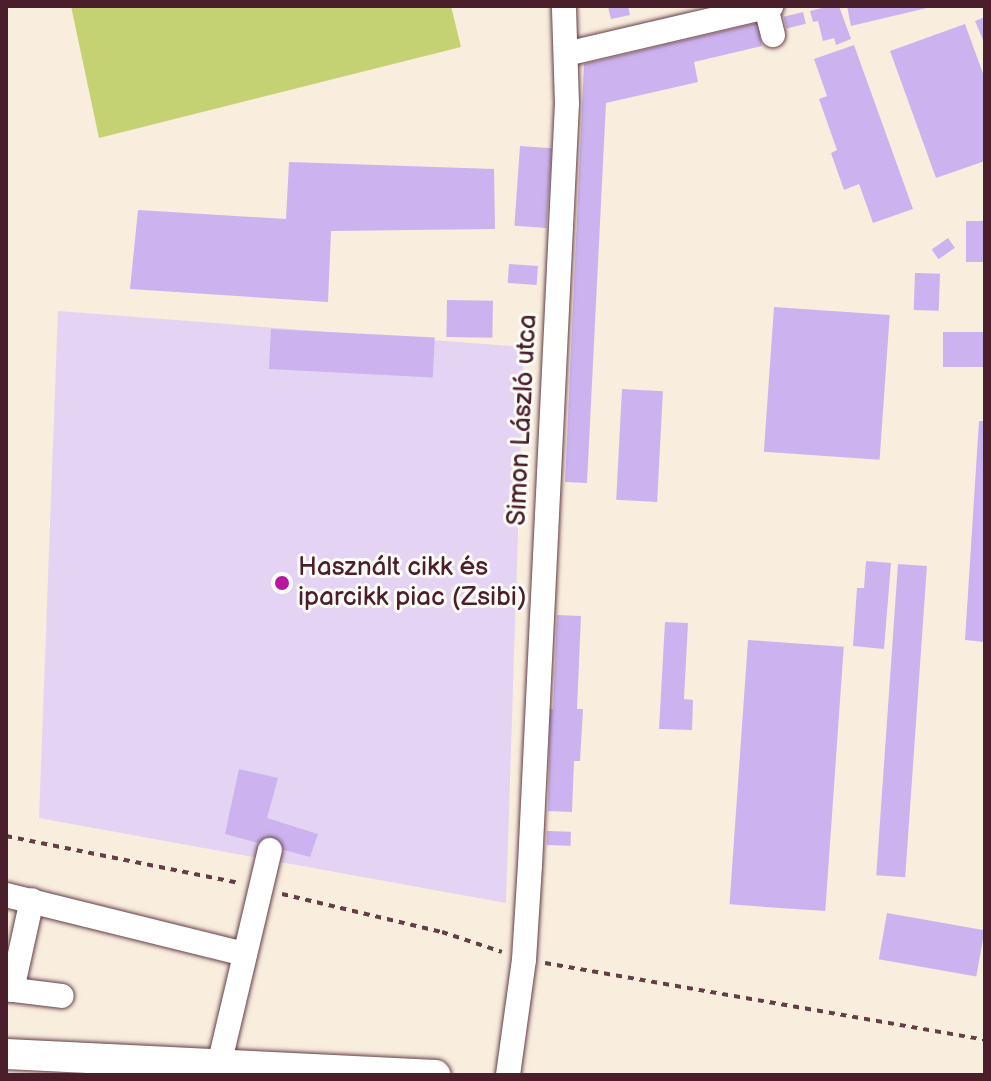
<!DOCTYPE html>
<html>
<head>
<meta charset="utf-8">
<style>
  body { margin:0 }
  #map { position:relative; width:991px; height:1081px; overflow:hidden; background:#f9edde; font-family:"Balsamiq Sans",sans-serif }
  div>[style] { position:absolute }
  .built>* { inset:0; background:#e4d3f2 }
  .green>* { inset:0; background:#c5d274 }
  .building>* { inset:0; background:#ccb3ef; transform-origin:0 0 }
  .path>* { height:4px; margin-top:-2px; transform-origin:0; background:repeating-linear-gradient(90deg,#643e46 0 6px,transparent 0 12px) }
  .roads { filter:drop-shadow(0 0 2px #643e46) drop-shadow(0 0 2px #643e46) }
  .minor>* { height:24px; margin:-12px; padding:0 12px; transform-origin:12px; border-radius:12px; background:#fff }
  .major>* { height:30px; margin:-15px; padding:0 15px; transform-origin:15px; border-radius:15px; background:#fff }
  .dots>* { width:22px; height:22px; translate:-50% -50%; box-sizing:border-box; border:4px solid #fdfcf7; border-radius:50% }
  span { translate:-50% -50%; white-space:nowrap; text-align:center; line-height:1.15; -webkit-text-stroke:6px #fdfcf7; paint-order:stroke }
  .street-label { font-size:26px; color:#4a1f2b }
  .poi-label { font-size:26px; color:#4a1f2b }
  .left { translate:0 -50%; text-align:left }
  .frame { position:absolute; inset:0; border:8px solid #4a1f2b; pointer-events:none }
</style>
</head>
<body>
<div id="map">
  <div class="built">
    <div style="clip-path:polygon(58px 311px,524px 347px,506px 903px,39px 818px)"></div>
  </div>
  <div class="green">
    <div style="clip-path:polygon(71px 6px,451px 6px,461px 47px,99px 138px)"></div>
  </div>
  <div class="building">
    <div style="clip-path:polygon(628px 6px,630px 15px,611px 19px,608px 7px)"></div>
    <div style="clip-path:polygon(830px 6px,839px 6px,851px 39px,836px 45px,834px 38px,823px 41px,818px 21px,813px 22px,810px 11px)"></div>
    <div style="clip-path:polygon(847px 6px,931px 6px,931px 7px,851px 26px)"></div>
    <div style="left:803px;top:12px;width:12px;height:20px;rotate:76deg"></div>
    <div style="clip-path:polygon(985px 17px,985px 45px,975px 21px)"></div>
    <div style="clip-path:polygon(757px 23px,762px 46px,694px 62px,698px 82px,606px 103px,587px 483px,565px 482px,584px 64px)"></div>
    <div style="clip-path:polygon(965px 24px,985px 79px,985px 161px,936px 178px,890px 51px)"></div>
    <div style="clip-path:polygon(854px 45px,913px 209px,873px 223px,859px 184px,844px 190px,831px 153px,837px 150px,819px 99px,827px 96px,814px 59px)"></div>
    <div style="left:520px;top:146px;width:32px;height:80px;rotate:4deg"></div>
    <div style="clip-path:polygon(289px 162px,494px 169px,495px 229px,331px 231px,328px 302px,130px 289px,138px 210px,286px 219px)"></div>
    <div style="left:966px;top:221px;width:19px;height:41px"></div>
    <div style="left:948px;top:238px;width:12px;height:20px;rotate:55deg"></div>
    <div style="left:509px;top:264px;width:29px;height:19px;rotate:4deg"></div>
    <div style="left:915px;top:273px;width:25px;height:37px;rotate:2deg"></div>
    <div style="left:447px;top:300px;width:46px;height:37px;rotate:1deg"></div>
    <div style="left:774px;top:307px;width:116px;height:145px;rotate:4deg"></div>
    <div style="left:271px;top:329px;width:164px;height:40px;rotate:3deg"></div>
    <div style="left:943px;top:332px;width:42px;height:35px"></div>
    <div style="left:622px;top:389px;width:41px;height:111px;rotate:3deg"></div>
    <div style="clip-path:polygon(979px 421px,985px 421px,985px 642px,965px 640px)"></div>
    <div style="clip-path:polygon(866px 561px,891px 563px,884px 649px,853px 646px,857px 588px,864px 588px)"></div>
    <div style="left:898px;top:564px;width:29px;height:312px;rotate:4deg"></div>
    <div style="clip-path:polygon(557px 615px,581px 616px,577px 709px,583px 709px,580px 761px,574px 761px,572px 812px,548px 811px,550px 709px,553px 709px)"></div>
    <div style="clip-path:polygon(665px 622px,688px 623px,684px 699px,693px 700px,692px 730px,659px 729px)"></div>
    <div style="left:748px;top:640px;width:96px;height:265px;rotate:4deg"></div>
    <div style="clip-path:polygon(239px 769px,278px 778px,267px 818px,318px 834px,310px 857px,225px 834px)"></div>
    <div style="left:547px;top:831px;width:24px;height:14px;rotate:2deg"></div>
    <div style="left:887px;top:913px;width:99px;height:47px;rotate:10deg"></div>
  </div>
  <div class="path">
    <div style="left:6px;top:836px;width:238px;rotate:11.4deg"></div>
    <div style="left:282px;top:894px;width:164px;rotate:13.4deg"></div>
    <div style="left:442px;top:932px;width:63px;rotate:18.4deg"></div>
    <div style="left:545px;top:963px;width:447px;rotate:9.9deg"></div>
  </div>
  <div class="roads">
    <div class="minor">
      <div style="left:766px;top:7px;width:29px;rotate:76deg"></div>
      <div style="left:566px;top:54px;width:211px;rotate:-13.2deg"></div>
      <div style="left:6px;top:895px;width:246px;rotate:13.9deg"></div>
      <div style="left:6px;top:989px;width:56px;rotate:7.1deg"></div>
      <div style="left:12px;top:990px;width:92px;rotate:-77.5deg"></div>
      <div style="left:219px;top:1065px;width:221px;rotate:-76.7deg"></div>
      <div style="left:508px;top:1075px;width:116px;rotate:-82.1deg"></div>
      <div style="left:524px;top:960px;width:95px;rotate:-86.4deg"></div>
      <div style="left:530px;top:865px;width:762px;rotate:-87.22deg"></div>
      <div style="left:567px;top:104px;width:98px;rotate:-91.8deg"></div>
    </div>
    <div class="major">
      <div style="left:6px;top:1054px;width:430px;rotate:2.8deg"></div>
    </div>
  </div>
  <div class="dots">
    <div style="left:282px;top:583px;background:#b5179e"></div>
  </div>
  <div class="street-label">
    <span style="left:523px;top:420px;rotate:-87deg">Simon László utca</span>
  </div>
  <div class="poi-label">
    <span class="left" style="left:298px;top:583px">Használt cikk és<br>iparcikk piac (Zsibi)</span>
  </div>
  <div class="frame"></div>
</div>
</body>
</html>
